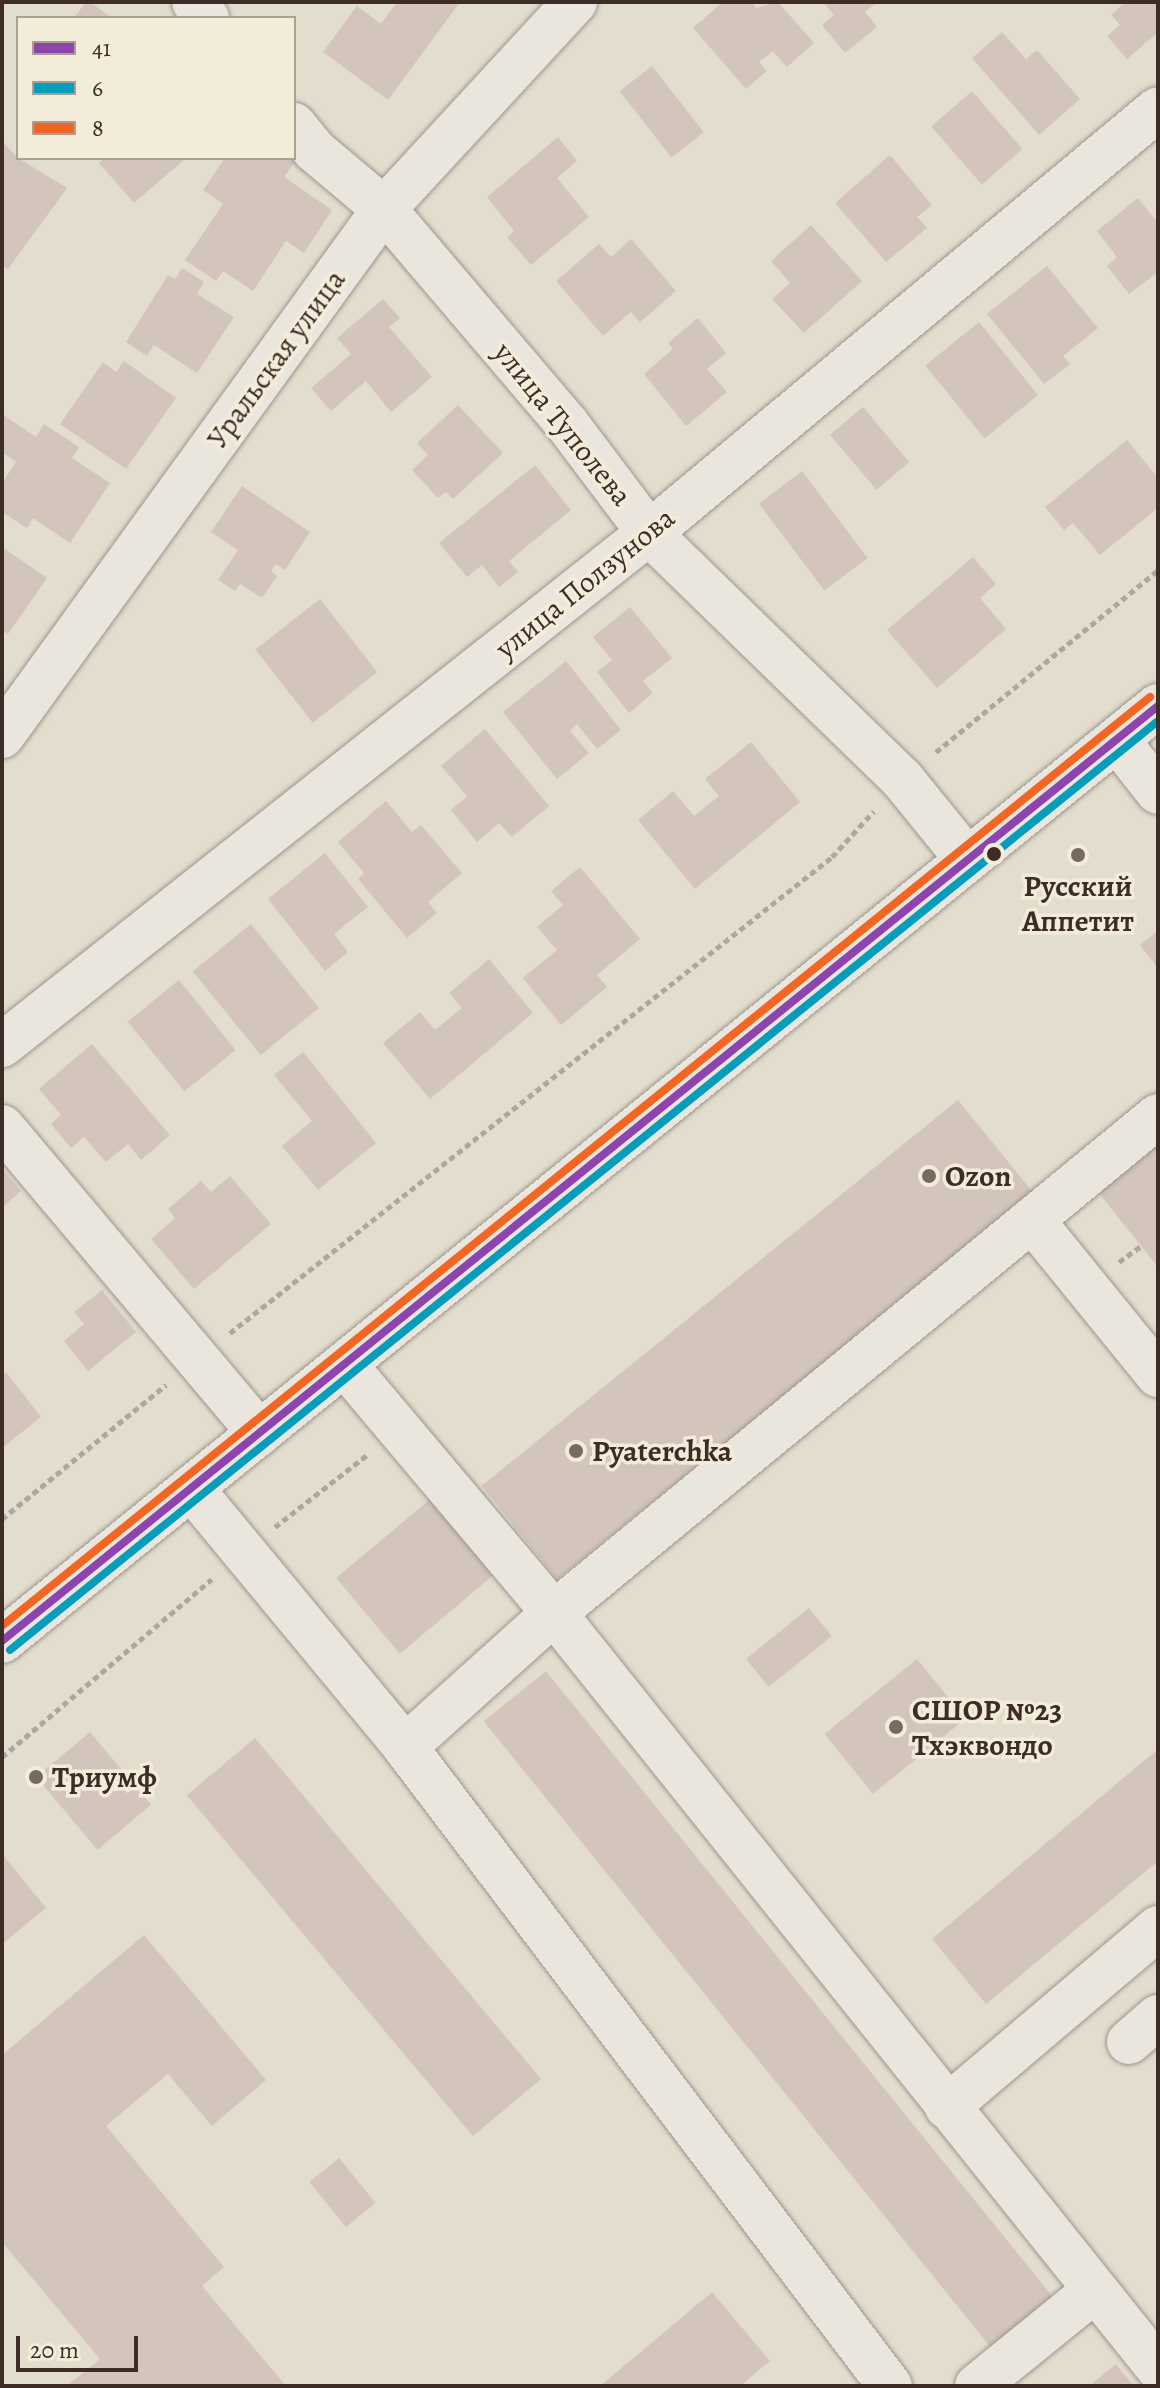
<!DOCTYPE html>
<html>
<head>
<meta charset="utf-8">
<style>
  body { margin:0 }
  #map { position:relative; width:1160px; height:2388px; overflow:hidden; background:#e3ddce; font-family:Alegreya,serif }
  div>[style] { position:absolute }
  .building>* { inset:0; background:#d3c5bb; transform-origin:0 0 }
  .path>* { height:5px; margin-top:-2.5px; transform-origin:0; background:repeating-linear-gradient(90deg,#aca7a1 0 6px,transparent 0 10px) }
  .roads { filter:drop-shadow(0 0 2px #9b968d) drop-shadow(0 0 2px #9b968d) }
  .minor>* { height:44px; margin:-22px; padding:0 22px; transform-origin:22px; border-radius:22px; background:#eae6de }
  .bus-1>* { height:8px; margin:-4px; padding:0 4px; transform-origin:4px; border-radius:4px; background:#8e44ad }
  .bus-2>* { height:8px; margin:-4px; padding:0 4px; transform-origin:4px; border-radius:4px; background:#069dbd }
  .bus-3>* { height:8px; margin:-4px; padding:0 4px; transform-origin:4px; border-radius:4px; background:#f26522 }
  .dots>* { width:22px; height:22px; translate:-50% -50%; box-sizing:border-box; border:4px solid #f3ecd9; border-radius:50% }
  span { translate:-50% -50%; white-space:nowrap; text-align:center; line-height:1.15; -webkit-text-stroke:7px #f3ecd9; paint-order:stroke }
  .street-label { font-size:30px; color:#3d2d26 }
  .poi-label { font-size:30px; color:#3d2d26; font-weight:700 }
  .left { translate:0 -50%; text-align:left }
  .frame { position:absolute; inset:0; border:4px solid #3d2d26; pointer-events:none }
  .legend { position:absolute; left:16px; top:16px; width:280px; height:144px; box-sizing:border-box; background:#f3ecd9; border:2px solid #aaa091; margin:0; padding:10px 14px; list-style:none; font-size:24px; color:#3d2d26 }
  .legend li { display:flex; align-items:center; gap:16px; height:40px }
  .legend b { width:40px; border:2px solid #aaa091 }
  .scale { position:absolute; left:16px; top:2336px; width:122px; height:36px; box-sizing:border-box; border:4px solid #3d2d26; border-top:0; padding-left:10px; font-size:24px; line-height:28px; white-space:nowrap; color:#3d2d26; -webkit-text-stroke:6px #f3ecd9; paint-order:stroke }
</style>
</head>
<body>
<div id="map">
  <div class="building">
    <div style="clip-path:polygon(86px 2px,90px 2px,112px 18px,74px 18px)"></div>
    <div style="clip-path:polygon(397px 2px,460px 2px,388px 100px,323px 52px,357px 6px,381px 24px)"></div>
    <div style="clip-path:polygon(723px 2px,752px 2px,756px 8px,778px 2px,814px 43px,787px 67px,773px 51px,759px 62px,767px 71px,746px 89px,693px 28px)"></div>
    <div style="clip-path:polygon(823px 2px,877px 2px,865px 12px,877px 27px,845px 53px,822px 25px,834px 15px)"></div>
    <div style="clip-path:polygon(1125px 2px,1158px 3px,1158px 32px,1127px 59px,1107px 36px,1120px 25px,1111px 15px)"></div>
    <div style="clip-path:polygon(1002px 32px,1026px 59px,1037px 50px,1080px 99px,1039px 135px,972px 58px)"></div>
    <div style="left:652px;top:66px;width:84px;height:41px;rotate:52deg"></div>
    <div style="left:972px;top:91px;width:77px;height:54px;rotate:49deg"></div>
    <div style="clip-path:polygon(558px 137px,577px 161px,557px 178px,589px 217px,531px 265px,507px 237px,514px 231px,487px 197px)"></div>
    <div style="clip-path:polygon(2px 141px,18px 158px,67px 188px,8px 269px,2px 265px)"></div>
    <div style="clip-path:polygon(299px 155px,284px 177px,332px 210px,304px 253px,286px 241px,253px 291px,223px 271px,216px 281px,185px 260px,223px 204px,203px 190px,225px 158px)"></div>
    <div style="clip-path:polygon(890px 155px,932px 205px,917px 217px,927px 228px,886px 262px,835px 203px)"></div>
    <div style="clip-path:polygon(104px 158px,186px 158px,134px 203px,99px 163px)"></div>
    <div style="clip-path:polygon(1138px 198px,1158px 223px,1158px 272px,1129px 294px,1107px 266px,1117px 257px,1097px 231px)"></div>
    <div style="clip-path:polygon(811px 225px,862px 281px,804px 333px,772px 299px,790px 283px,771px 261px)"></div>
    <div style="clip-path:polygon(631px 239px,676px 291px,640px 322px,631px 312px,603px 336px,556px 281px,599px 244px,611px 257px)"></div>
    <div style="clip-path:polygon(1047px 266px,1098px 328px,1063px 356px,1070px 364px,1044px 384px,987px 314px)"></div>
    <div style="clip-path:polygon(182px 268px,204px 282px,197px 294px,234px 317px,197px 373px,154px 345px,147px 356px,126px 342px,168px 275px,175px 279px)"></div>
    <div style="clip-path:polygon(383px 299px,400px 318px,389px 327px,432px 377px,391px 412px,366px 381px,331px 411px,311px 388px,351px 354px,337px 338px)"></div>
    <div style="clip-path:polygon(698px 318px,726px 353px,707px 369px,727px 392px,686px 426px,644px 374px,673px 349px,668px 343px)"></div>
    <div style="left:979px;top:322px;width:94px;height:69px;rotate:51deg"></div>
    <div style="clip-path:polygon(124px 361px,176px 398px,126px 469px,60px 424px,103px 362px,116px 372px)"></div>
    <div style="clip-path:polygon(458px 405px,503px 453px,453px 499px,446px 492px,438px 498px,412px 470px,428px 455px,417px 443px)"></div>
    <div style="left:863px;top:407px;width:72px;height:43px;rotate:50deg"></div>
    <div style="clip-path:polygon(2px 414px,36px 437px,44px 424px,79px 447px,72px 458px,110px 483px,70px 543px,33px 518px,27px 528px,2px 512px,2px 483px,16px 462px,2px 452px)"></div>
    <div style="clip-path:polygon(1127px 440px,1158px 478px,1158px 508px,1100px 555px,1073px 523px,1064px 530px,1045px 507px)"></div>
    <div style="clip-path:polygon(535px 465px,571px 510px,509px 561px,518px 572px,499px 587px,482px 565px,467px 577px,439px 543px)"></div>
    <div style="left:802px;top:471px;width:109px;height:54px;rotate:53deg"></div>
    <div style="clip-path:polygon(242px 486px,310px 532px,285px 570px,276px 564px,271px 571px,277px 576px,262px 598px,240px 584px,235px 591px,218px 580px,238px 550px,211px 532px)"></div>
    <div style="clip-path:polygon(2px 547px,47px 578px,8px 634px,2px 630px)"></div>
    <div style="clip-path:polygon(973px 557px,996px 584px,980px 598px,1006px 629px,937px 688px,887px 630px)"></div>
    <div style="left:320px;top:599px;width:93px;height:82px;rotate:52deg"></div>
    <div style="clip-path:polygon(630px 607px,672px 658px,643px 681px,653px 693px,629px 713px,597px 672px,612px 660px,593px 637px)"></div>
    <div style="clip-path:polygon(566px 661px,621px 730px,597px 749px,577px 724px,570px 731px,589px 753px,557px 779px,503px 712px)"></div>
    <div style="clip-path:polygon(485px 729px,549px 806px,512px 837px,499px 823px,477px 842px,451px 810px,467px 796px,441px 766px)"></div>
    <div style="clip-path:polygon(751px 742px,800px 802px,695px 889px,638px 820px,673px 791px,694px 816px,719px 796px,705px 779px)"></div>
    <div style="clip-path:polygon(386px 801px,412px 832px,421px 825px,462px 873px,428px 902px,437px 913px,407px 938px,358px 879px,364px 873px,338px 842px)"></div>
    <div style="clip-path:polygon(325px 853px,368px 907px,334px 934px,348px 952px,325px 971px,268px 899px)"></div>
    <div style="clip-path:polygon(580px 867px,640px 939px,597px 975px,607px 987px,561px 1025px,523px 978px,557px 950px,537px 927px,563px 905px,551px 891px)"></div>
    <div style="left:251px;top:924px;width:108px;height:75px;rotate:51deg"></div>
    <div style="clip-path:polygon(1158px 931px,1158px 968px,1140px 945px)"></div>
    <div style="clip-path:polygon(489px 959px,533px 1013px,430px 1099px,383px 1043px,420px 1012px,435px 1030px,462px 1008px,449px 993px)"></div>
    <div style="left:179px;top:980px;width:90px;height:66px;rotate:51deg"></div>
    <div style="clip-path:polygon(92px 1044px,170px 1135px,141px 1160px,128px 1144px,106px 1162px,84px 1137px,71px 1148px,51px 1124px,61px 1115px,39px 1089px)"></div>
    <div style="clip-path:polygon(303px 1052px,376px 1143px,318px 1190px,282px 1146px,312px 1121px,274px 1075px)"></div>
    <div style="left:958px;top:1100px;width:120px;height:613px;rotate:51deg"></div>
    <div style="clip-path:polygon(1158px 1145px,1158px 1267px,1098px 1192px)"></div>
    <div style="clip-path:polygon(2px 1169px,21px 1191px,2px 1208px)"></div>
    <div style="clip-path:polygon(230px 1176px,271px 1224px,194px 1289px,151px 1239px,175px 1218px,168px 1209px,201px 1181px,211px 1192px)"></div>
    <div style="clip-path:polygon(102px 1290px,136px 1332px,88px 1371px,64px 1341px,84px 1324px,74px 1312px)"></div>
    <div style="clip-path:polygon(6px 1372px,41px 1417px,2px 1448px,2px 1375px)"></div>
    <div style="left:435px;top:1495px;width:99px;height:129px;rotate:50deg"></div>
    <div style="left:809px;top:1608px;width:36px;height:81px;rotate:51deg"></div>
    <div style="left:917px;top:1659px;width:77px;height:119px;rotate:51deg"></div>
    <div style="left:546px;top:1671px;width:806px;height:80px;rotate:51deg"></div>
    <div style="left:90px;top:1732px;width:95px;height:70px;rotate:50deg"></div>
    <div style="left:255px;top:1738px;width:445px;height:89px;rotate:50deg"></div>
    <div style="clip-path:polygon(1158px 1749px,1158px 1861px,986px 2004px,932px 1939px)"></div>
    <div style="clip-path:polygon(2px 1854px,46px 1908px,2px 1944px)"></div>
    <div style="clip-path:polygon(144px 1935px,266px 2080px,212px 2126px,168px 2074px,106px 2126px,224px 2267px,202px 2286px,286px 2386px,67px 2386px,100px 2359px,2px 2242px,2px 2055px)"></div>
    <div style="left:339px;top:2158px;width:58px;height:38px;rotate:51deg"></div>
    <div style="clip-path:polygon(712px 2292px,770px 2361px,740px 2386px,600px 2386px)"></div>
    <div style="clip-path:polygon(1116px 2364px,1134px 2386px,1089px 2386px)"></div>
  </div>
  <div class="path">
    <div style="left:936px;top:752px;width:287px;rotate:-39.3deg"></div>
    <div style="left:1119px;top:1262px;width:27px;rotate:-36deg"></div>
    <div style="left:230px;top:1333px;width:767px;rotate:-38.33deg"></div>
    <div style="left:832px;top:857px;width:62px;rotate:-47.6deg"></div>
    <div style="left:2px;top:1519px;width:212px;rotate:-39.3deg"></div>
    <div style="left:275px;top:1527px;width:118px;rotate:-38.1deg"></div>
    <div style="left:2px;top:1757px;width:275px;rotate:-40.3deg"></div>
  </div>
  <div class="roads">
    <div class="minor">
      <div style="left:194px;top:2px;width:21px;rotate:51deg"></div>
      <div style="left:294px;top:125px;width:32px;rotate:51deg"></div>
      <div style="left:314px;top:150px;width:92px;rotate:40.1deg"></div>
      <div style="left:384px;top:209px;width:282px;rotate:49.6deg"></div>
      <div style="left:567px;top:424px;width:136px;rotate:53deg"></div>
      <div style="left:649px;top:533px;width:353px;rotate:44.2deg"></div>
      <div style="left:902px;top:779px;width:103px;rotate:50.9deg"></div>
      <div style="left:2px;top:736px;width:651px;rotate:-54.06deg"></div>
      <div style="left:384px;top:209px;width:282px;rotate:-47.3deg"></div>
      <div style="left:1117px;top:740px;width:66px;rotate:51.7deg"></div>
      <div style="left:2px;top:1045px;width:825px;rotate:-38.36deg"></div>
      <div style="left:649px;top:533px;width:662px;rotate:-39.79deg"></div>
      <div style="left:2px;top:1127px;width:400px;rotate:49.9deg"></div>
      <div style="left:1032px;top:1220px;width:200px;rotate:50.9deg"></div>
      <div style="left:345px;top:1365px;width:324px;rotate:49.9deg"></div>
      <div style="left:554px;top:1613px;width:967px;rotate:51.34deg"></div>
      <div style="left:191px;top:1488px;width:336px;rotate:50.4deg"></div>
      <div style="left:405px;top:1747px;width:802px;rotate:52.8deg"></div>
      <div style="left:2px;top:1641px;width:1487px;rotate:-38.97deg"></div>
      <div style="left:405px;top:1747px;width:200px;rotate:-42deg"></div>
      <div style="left:554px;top:1613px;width:782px;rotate:-39.45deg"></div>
      <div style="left:1129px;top:2042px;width:38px;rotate:-41deg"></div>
      <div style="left:947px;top:2107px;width:277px;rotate:-40.3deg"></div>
      <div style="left:977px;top:2386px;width:151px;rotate:-39.1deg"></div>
    </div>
  </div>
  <div class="bus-1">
    <div style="left:2px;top:1641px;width:1487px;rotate:-38.97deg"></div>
  </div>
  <div class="bus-2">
    <div style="left:10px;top:1650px;width:1477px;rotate:-38.98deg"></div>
  </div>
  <div class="bus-3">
    <div style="left:2px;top:1626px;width:1477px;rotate:-38.98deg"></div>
  </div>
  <div class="dots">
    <div style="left:994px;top:854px;background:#3d2d26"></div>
    <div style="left:1078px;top:855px;background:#776b61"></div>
    <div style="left:929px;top:1176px;background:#776b61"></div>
    <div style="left:576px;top:1451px;background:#776b61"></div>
    <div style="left:896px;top:1727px;background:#776b61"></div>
    <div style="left:36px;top:1777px;background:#776b61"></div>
  </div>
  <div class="street-label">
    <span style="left:276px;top:359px;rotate:-54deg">Уральская улица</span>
    <span style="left:563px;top:424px;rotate:51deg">улица Туполева</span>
    <span style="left:585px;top:583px;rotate:-39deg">улица Ползунова</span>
  </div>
  <div class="poi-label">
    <span style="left:1078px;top:903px">Русский<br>Аппетит</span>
    <span class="left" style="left:945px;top:1176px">Ozon</span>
    <span class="left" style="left:592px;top:1451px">Pyaterchka</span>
    <span class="left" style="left:912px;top:1727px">СШОР №23<br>Тхэквондо</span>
    <span class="left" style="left:52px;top:1777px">Триумф</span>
  </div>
  <div class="frame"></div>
  <ul class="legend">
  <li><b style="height:10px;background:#8e44ad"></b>41</li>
  <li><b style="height:10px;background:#069dbd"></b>6</li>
  <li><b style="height:10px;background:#f26522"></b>8</li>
  </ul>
  <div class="scale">20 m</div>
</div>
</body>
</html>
